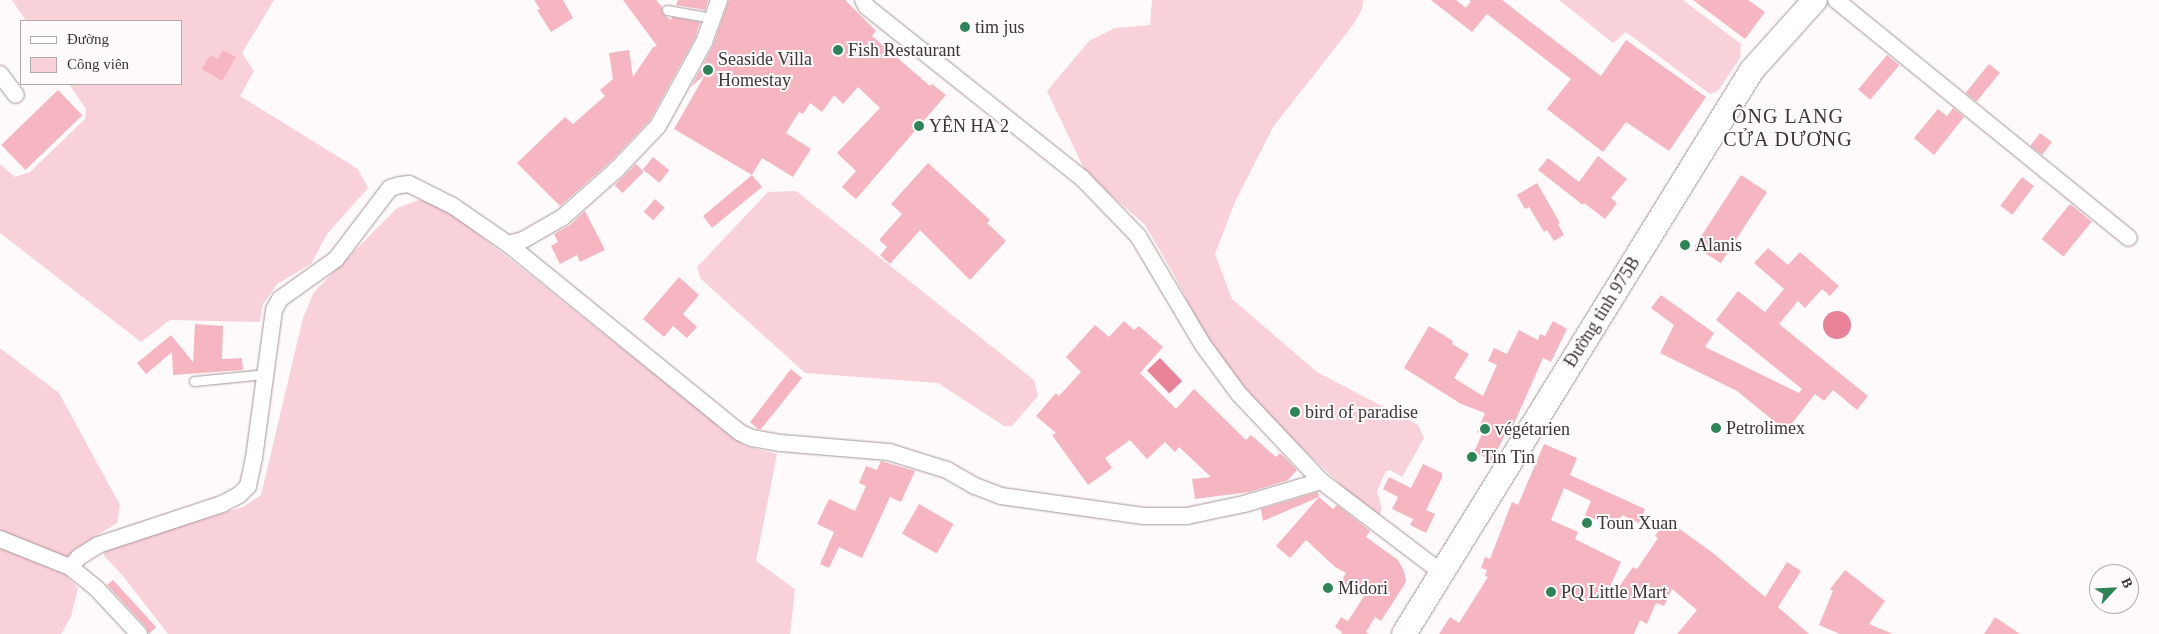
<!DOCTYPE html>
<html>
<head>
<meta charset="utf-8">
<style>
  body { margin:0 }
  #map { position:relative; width:2159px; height:634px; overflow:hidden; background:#fefafb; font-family:Georgia,serif }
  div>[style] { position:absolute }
  .green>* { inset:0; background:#f9d1d8 }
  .water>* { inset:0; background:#e88399; transform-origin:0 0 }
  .round { border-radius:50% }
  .building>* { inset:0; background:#f5b5c1; transform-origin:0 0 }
  .roads { filter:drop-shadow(0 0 1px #a59496) drop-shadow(0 0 1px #a59496) }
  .lane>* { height:9px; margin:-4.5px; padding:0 4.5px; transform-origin:4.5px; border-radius:4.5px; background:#fff }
  .street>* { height:16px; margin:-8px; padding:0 8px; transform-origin:8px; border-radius:8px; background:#fff }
  .secondary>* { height:24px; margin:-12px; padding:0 12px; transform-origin:12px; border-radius:12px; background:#fff }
  .dots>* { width:14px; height:14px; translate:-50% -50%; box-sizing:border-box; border:2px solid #fefafb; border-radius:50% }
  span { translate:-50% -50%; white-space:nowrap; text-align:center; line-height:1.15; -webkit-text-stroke:4px #fefafb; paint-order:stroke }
  .poi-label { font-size:18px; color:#3c3536 }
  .left { translate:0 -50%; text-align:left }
  .street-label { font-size:18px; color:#3c3536 }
  .quarter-label { font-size:20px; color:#3c3536; letter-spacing:1px }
  .legend { position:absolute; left:20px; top:20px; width:162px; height:65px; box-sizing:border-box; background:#fefafb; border:1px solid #b0abac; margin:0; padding:6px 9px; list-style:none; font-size:15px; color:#3c3536 }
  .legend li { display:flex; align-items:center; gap:10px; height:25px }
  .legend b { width:25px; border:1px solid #b0abac }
  .north { position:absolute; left:2089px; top:564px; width:50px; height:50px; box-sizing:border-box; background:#fefafb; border:1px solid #b0abac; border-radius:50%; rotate:65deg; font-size:14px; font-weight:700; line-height:20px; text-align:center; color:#3c3536 }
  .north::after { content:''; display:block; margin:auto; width:18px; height:22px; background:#2e8457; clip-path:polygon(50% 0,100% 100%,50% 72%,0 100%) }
</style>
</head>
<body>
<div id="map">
  <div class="green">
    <div style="clip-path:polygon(12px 0,274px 0,242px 53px,254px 71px,240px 96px,358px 169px,368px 188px,327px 234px,311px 264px,277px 284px,262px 306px,260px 322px,170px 320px,141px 342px,0 233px,0 164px,15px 177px,30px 172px,85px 119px,86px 109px,69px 84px,181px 84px,181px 21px,26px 21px)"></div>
    <div style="clip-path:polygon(1152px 0,1363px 0,1362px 9px,1353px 25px,1273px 127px,1235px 202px,1215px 254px,1232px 299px,1317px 372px,1418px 425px,1424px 438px,1402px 477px,1390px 470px,1386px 471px,1377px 491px,1382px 509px,1379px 515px,1356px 499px,1286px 433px,1240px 385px,1207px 339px,1173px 273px,1145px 225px,1086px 173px,1047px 91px,1089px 41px,1115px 28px,1150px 25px)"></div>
    <div style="clip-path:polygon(1559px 0,1683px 0,1741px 44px,1740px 58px,1718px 91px,1710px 94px,1626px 32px,1613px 43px)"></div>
    <div style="clip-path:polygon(796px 191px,1034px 380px,1038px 396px,1012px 426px,1004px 426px,938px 383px,805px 373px,700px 278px,697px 267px,768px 192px)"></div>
    <div style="clip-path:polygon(419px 200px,432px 202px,447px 209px,745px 446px,777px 454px,756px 561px,795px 589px,790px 634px,168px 634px,123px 576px,104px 556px,105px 549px,243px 507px,261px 495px,303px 318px,314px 292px,397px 208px)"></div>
    <div style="clip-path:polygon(0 348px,59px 393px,120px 505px,117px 523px,73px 550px,62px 571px,78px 588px,71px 617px,61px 634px,0 634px)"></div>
  </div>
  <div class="water">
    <div class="round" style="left:1823px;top:311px;width:28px;height:28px"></div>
    <div style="left:1160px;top:358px;width:32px;height:18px;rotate:46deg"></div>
  </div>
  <div class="building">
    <div style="clip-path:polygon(534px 0,563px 0,573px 18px,551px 32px,537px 10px,540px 9px)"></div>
    <div style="clip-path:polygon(623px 0,656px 0,662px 7px,663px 14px,671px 20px,672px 17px,700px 22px,695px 38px,650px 120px,610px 162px,560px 206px,517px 163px,565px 117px,573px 124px,605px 96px,600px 90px,613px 79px,609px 53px,629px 50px,633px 77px,653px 47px,657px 46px)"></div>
    <div style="clip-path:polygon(678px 0,708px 0,705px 10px,676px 5px)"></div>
    <div style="clip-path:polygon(729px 0,845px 0,876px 31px,872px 36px,930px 86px,932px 84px,946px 95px,856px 199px,842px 187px,856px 171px,837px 153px,880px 108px,858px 87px,843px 104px,834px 95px,822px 112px,810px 103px,803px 114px,799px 112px,786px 133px,811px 149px,793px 177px,762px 158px,752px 175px,762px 187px,712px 228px,703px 216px,752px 175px,674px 129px,706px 73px,691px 87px,713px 46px)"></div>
    <div style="clip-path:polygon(1431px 0,1456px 0,1466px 8px,1471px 1px,1469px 0,1502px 0,1601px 76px,1626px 40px,1706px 97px,1669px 151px,1626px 122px,1603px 152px,1547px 109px,1571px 79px,1487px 14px,1472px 32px)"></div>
    <div style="clip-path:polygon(1693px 0,1748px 0,1765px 12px,1745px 39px)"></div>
    <div style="clip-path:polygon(223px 50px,236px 57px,222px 81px,202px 69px,210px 55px,218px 59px)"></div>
    <div style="left:1887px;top:55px;width:16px;height:45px;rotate:40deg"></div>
    <div style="left:1989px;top:64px;width:14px;height:37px;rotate:39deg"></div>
    <div style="left:58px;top:90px;width:35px;height:79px;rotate:46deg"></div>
    <div style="clip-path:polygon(1953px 108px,1964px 117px,1934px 155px,1914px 138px,1938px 109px,1947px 116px)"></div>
    <div style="left:2040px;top:133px;width:15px;height:16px;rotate:37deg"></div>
    <div style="clip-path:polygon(1598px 156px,1627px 179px,1611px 198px,1617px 203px,1605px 219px,1584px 203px,1583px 205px,1538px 170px,1548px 158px,1579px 182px)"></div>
    <div style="left:653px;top:157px;width:21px;height:16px;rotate:39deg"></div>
    <div style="clip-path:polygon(928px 163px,990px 220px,987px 223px,1006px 241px,970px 280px,920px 230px,890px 264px,880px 255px,887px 247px,879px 240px,902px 214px,891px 204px)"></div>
    <div style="left:636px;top:164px;width:11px;height:30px;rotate:45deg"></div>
    <div style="left:1741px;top:175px;width:31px;height:85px;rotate:33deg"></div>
    <div style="left:2022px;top:177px;width:15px;height:36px;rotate:37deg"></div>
    <div style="clip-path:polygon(1537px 183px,1560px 223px,1558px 224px,1564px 235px,1554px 241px,1547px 230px,1544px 232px,1529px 207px,1525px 209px,1517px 195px)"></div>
    <div style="left:655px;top:199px;width:13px;height:17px;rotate:42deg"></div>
    <div style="left:2070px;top:204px;width:28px;height:45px;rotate:39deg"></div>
    <div style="clip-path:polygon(585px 211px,605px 250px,580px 262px,577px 255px,560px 264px,551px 246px,558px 242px,554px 234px,570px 225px)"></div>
    <div style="clip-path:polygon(1768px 248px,1788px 265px,1800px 252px,1839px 286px,1830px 296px,1822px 289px,1805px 308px,1798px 301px,1779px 324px,1868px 396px,1857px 410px,1833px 390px,1824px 401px,1815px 394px,1786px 431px,1737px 391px,1660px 353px,1674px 325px,1651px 308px,1661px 295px,1714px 333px,1705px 347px,1799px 393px,1802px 389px,1716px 320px,1738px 291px,1765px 312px,1784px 289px,1754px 263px)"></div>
    <div style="clip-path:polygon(679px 277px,699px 295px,683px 314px,697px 327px,687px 338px,673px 326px,664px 337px,643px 319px)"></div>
    <div style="clip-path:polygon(1124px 321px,1134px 330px,1139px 326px,1163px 347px,1140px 373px,1176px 409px,1194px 389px,1246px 440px,1251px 435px,1276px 457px,1280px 453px,1297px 470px,1288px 480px,1249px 492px,1195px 499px,1192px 479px,1211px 477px,1179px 447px,1175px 452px,1165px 442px,1147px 459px,1130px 440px,1105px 458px,1112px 468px,1088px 485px,1052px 435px,1056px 433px,1036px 416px,1056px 393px,1059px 396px,1081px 372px,1066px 357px,1095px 325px,1109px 337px)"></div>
    <div style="clip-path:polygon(1553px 321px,1567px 329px,1551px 362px,1543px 358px,1513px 426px,1510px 425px,1492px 461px,1474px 452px,1482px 434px,1477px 432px,1485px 413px,1461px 404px,1404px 368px,1429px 326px,1453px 341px,1452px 344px,1469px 354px,1454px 378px,1483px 396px,1497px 365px,1488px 361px,1494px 348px,1507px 354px,1519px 330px,1538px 340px,1540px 334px,1545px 336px)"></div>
    <div style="clip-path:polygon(195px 324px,223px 326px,222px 359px,242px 358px,243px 370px,173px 375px,172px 352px,146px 374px,137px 363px,171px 335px,193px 362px)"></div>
    <div style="clip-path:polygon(791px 369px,802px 378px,761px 429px,758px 429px,750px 422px)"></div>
    <div style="clip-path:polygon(1544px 444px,1577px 458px,1570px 475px,1645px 509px,1639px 523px,1622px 515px,1615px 529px,1585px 515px,1591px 501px,1564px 488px,1551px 520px,1578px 532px,1575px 539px,1621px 562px,1610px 587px,1616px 591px,1633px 567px,1637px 569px,1658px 538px,1655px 536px,1667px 520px,1713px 553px,1765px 597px,1787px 562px,1801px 571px,1778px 607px,1809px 634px,1677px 634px,1697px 610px,1672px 589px,1664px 606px,1656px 603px,1647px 624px,1640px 620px,1634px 634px,1439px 634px,1450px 617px,1459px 623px,1488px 577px,1485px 576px,1487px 570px,1481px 568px,1485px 557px,1490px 559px,1512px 502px,1518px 505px)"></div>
    <div style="clip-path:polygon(881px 461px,915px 471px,901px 502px,890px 497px,862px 558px,839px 547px,829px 568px,820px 564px,834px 532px,817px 524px,829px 499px,855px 511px,866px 486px,859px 483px,866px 466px,877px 470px)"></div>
    <div style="clip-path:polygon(1423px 464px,1442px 473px,1442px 478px,1426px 510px,1435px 514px,1426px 533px,1410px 525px,1413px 519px,1392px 509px,1398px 497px,1383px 489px,1389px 477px,1411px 488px)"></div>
    <div style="clip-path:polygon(1318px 492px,1319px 497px,1263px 521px,1261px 509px)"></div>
    <div style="clip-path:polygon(1319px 497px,1333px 509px,1337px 505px,1370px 531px,1366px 537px,1398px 560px,1404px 571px,1406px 582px,1381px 621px,1375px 617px,1366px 632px,1369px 634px,1341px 634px,1342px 632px,1335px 627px,1341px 617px,1348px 621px,1364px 596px,1339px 585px,1346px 573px,1335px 567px,1306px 540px,1290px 558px,1276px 546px)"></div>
    <div style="left:919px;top:504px;width:40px;height:34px;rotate:30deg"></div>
    <div style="clip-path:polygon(1845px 570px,1885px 601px,1869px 624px,1893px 634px,1840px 634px,1819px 625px,1833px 591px,1830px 589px)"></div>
    <div style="clip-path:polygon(113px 580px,156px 627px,149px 634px,146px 627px,107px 585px)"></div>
    <div style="clip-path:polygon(1995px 617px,2020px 634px,1984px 634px)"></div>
  </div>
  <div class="roads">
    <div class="lane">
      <div style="left:667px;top:10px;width:47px;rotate:9.9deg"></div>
      <div style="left:194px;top:381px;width:71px;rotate:-5.6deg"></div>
    </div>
    <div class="street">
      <div style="left:863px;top:0;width:8px;rotate:60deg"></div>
      <div style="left:867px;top:7px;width:275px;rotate:38.5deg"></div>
      <div style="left:1082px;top:178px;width:81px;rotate:46deg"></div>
      <div style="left:1138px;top:236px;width:127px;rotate:59.2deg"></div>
      <div style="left:1203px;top:345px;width:61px;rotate:53.7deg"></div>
      <div style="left:1239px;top:394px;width:120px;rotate:46.7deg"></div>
      <div style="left:1321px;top:481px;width:151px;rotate:37.2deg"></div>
      <div style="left:1836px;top:0;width:377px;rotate:39.1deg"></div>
      <div style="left:0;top:74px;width:26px;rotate:53deg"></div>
      <div style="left:508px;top:244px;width:16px;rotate:-15deg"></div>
      <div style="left:523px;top:240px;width:46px;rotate:-29.9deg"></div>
      <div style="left:563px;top:217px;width:72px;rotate:-41.6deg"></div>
      <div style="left:617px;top:169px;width:59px;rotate:-46.4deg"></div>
      <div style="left:658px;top:126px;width:96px;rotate:-61.3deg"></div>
      <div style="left:704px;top:42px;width:45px;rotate:-70.3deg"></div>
      <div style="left:0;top:539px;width:75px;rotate:21.8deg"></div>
      <div style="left:70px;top:567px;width:33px;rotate:39deg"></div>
      <div style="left:96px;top:588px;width:63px;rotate:46.9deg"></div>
      <div style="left:70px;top:567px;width:13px;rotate:-48deg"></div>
      <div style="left:79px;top:557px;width:22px;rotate:-32deg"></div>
      <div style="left:98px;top:545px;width:131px;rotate:-18.3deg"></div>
      <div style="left:222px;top:504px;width:19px;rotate:-28deg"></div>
      <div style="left:239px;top:495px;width:13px;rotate:-45deg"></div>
      <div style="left:248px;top:486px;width:29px;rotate:-78deg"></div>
      <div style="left:254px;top:458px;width:149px;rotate:-82.3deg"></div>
      <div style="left:274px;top:310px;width:13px;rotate:-61deg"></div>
      <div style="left:280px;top:299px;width:69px;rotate:-35.5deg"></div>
      <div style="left:336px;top:259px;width:89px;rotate:-52.7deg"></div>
      <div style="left:390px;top:188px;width:10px;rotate:-17deg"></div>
      <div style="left:400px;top:185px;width:9px;rotate:-6deg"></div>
      <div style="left:409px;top:184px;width:49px;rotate:26.6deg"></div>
      <div style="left:453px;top:206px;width:67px;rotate:34.6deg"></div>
      <div style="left:508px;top:244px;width:298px;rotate:39.1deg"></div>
      <div style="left:739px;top:432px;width:14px;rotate:25deg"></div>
      <div style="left:752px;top:438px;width:29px;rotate:10deg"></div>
      <div style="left:781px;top:443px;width:108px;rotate:4.8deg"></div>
      <div style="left:889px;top:452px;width:61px;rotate:17.2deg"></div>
      <div style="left:947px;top:470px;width:32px;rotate:30deg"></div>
      <div style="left:975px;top:486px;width:28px;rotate:21deg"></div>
      <div style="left:1001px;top:496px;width:144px;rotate:8deg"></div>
      <div style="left:1144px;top:516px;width:43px"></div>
      <div style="left:1187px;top:516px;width:58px;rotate:-11.9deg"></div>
      <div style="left:1244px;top:504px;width:80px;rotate:-16.6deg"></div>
    </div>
    <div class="secondary">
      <div style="left:1404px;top:634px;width:663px;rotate:-58.32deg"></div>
      <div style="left:1752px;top:70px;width:94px;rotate:-48deg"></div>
    </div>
  </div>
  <div class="dots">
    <div style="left:965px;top:27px;background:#2e8457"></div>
    <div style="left:838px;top:50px;background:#2e8457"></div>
    <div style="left:708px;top:70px;background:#2e8457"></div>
    <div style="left:919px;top:126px;background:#2e8457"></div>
    <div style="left:1685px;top:245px;background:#2e8457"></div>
    <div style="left:1295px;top:412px;background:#2e8457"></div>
    <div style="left:1716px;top:428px;background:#2e8457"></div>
    <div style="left:1485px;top:429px;background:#2e8457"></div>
    <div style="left:1472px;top:457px;background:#2e8457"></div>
    <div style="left:1587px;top:523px;background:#2e8457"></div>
    <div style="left:1328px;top:588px;background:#2e8457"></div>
    <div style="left:1551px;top:592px;background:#2e8457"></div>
  </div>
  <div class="poi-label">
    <span class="left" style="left:975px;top:27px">tim jus</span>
    <span class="left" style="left:848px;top:50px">Fish Restaurant</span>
    <span class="left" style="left:718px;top:70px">Seaside Villa<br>Homestay</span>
    <span class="left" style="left:929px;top:126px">YÊN HA 2</span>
    <span class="left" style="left:1695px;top:245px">Alanis</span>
    <span class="left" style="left:1305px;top:412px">bird of paradise</span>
    <span class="left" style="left:1726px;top:428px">Petrolimex</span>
    <span class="left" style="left:1495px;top:429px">végétarien</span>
    <span class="left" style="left:1482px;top:457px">Tin Tin</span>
    <span class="left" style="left:1597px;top:523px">Toun Xuan</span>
    <span class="left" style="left:1338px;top:588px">Midori</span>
    <span class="left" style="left:1561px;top:592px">PQ Little Mart</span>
  </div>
  <div class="street-label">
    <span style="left:1602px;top:312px;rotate:-58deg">Đường tỉnh 975B</span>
  </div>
  <div class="quarter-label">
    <span style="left:1788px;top:128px">ÔNG LANG<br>CỬA DƯƠNG</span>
  </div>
  <ul class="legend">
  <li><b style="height:6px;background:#fff"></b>Đường</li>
  <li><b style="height:14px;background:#f9d1d8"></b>Công viên</li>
  </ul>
  <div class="north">B</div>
</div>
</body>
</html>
